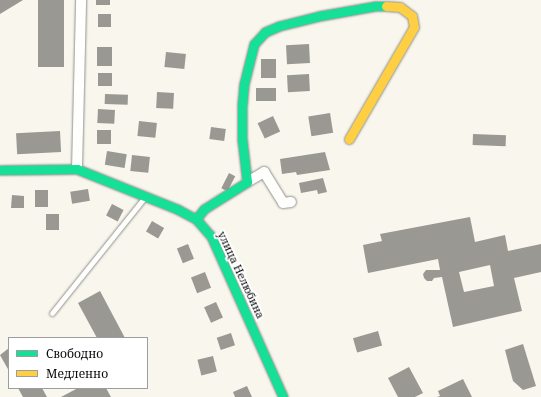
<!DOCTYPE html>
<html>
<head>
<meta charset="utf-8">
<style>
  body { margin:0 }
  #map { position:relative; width:541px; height:397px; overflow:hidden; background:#f8f6ed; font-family:"Noto Serif",serif }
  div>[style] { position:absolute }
  .building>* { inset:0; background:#9a9893; transform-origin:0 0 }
  .roads { filter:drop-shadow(0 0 1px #91908c) drop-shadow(0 0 1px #91908c) }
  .lane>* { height:5px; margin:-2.5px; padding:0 2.5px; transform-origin:2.5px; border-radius:2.5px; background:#fefefc }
  .street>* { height:10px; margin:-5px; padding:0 5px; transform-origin:5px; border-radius:5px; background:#fefefc }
  .fast>* { height:9px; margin:-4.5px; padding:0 4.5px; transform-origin:4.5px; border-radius:4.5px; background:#16e098 }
  .slow>* { height:9px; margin:-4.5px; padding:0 4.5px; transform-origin:4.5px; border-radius:4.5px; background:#ffcf43 }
  span { translate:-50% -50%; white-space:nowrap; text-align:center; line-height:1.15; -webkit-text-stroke:4px #fff; paint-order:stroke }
  .street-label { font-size:11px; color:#0a0a0a }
  .legend { position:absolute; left:8px; top:337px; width:140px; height:52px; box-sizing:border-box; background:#fff; border:1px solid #9d9d9d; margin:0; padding:5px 7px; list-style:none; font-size:12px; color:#0a0a0a }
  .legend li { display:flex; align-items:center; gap:8px; height:20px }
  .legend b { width:20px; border:1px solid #9d9d9d }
</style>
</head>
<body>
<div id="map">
  <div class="building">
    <div style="clip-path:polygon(0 0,23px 0,0 14px)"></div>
    <div style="left:38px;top:0;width:26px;height:67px"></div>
    <div style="left:96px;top:0;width:14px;height:5px"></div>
    <div style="left:98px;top:14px;width:13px;height:13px"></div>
    <div style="left:309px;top:44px;width:19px;height:23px;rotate:87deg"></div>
    <div style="left:97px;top:47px;width:15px;height:19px"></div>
    <div style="left:166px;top:52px;width:20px;height:15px;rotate:6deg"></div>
    <div style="left:276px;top:59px;width:19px;height:15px;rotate:90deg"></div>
    <div style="left:98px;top:73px;width:14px;height:13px"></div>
    <div style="left:309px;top:74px;width:17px;height:22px;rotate:87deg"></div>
    <div style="left:256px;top:88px;width:20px;height:13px"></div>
    <div style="left:157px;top:92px;width:17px;height:16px;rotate:3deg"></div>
    <div style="left:105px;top:94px;width:23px;height:10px;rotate:2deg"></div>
    <div style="left:98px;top:109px;width:17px;height:14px;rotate:3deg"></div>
    <div style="left:330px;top:113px;width:20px;height:22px;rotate:81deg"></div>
    <div style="left:273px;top:116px;width:17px;height:17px;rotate:65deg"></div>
    <div style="left:139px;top:121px;width:18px;height:15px;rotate:6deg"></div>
    <div style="left:211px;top:127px;width:15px;height:12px;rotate:8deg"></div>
    <div style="left:97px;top:130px;width:14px;height:14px"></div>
    <div style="left:60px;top:131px;width:21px;height:44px;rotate:87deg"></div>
    <div style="left:473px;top:134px;width:33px;height:11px;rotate:2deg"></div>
    <div style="left:107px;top:151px;width:20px;height:14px;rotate:9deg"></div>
    <div style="clip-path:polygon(325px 152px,330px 170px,297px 175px,296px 172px,282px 174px,280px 159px)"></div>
    <div style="left:132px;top:155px;width:18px;height:16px;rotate:6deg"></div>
    <div style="left:229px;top:173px;width:7px;height:17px;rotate:27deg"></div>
    <div style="clip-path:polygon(323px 178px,327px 192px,318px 194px,317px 190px,301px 193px,299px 183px)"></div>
    <div style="left:88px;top:189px;width:12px;height:18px;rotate:81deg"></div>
    <div style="left:35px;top:190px;width:13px;height:17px"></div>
    <div style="clip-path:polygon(12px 195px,24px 196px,24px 208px,11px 208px)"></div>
    <div style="left:112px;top:204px;width:13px;height:13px;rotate:27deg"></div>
    <div style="left:46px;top:214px;width:13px;height:16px"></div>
    <div style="clip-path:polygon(evenodd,470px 217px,475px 242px,505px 235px,508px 251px,541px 244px,541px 272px,514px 278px,522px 311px,453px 327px,442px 277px,434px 278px,432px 281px,427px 281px,424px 278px,423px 274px,426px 270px,440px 270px,438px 259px,368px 273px,363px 245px,382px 241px,380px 234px,470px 217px,490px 265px,494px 286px,464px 292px,459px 272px,490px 265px)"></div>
    <div style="left:152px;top:221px;width:14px;height:12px;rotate:30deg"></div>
    <div style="left:188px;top:244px;width:16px;height:12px;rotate:68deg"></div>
    <div style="left:205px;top:272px;width:17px;height:15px;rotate:69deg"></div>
    <div style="clip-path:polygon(100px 291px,125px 338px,97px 338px,78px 303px)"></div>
    <div style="left:216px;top:302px;width:17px;height:13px;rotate:66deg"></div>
    <div style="left:378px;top:331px;width:15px;height:26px;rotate:74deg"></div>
    <div style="left:231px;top:333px;width:13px;height:15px;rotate:72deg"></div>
    <div style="clip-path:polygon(523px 344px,536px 386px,523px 390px,513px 381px,505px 350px)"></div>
    <div style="clip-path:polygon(9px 348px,9px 371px,0 355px)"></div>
    <div style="left:213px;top:356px;width:16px;height:16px;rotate:76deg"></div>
    <div style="clip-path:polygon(409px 367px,423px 393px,415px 397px,398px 397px,388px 378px)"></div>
    <div style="clip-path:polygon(463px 379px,472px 397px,437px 397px,440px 396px,438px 391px)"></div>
    <div style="clip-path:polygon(247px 386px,252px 397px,235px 397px,233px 392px)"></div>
    <div style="clip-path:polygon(18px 388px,42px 388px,47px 397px,23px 397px)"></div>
    <div style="clip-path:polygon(78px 388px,106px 388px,111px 397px,61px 397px)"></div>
  </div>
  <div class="roads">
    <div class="lane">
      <div style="left:52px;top:313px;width:149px;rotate:-51.3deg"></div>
    </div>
    <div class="street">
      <div style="left:77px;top:169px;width:169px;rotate:-88.6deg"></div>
      <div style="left:247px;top:182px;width:20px;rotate:-30deg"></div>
      <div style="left:264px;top:172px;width:36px;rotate:58deg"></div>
      <div style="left:283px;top:203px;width:8px;rotate:-7deg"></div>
    </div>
    <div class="fast">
      <div style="left:0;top:170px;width:77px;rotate:-0.7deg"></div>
      <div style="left:77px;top:169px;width:108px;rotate:21.8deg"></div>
      <div style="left:177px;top:209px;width:21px;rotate:28deg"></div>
      <div style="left:196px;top:219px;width:23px;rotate:49deg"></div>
      <div style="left:211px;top:236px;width:176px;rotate:65.9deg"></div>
      <div style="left:196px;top:219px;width:13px;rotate:-51deg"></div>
      <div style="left:204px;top:209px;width:51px;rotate:-32.1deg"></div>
      <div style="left:247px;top:182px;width:43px;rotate:-96.6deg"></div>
      <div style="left:242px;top:139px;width:33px;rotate:-90deg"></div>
      <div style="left:242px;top:106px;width:22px;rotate:-85deg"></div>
      <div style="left:244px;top:84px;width:41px;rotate:-76deg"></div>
      <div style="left:254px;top:44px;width:16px;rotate:-47deg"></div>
      <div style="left:265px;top:32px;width:15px;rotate:-23deg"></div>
      <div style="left:279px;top:26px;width:41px;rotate:-14deg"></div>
      <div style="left:319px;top:16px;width:58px;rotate:-10deg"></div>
      <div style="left:376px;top:6px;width:10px"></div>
    </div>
    <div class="slow">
      <div style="left:349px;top:139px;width:129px;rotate:-59.9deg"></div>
      <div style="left:414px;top:27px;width:11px;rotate:-100deg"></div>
      <div style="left:412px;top:16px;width:15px;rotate:-143deg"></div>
      <div style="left:400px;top:7px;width:14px;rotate:-176deg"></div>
    </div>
  </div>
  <div class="street-label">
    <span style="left:241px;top:275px;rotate:65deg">улица Нелюбина</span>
  </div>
  <ul class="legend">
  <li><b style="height:5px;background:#16e098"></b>Свободно</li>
  <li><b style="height:5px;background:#ffcf43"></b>Медленно</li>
  </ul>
</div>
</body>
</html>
